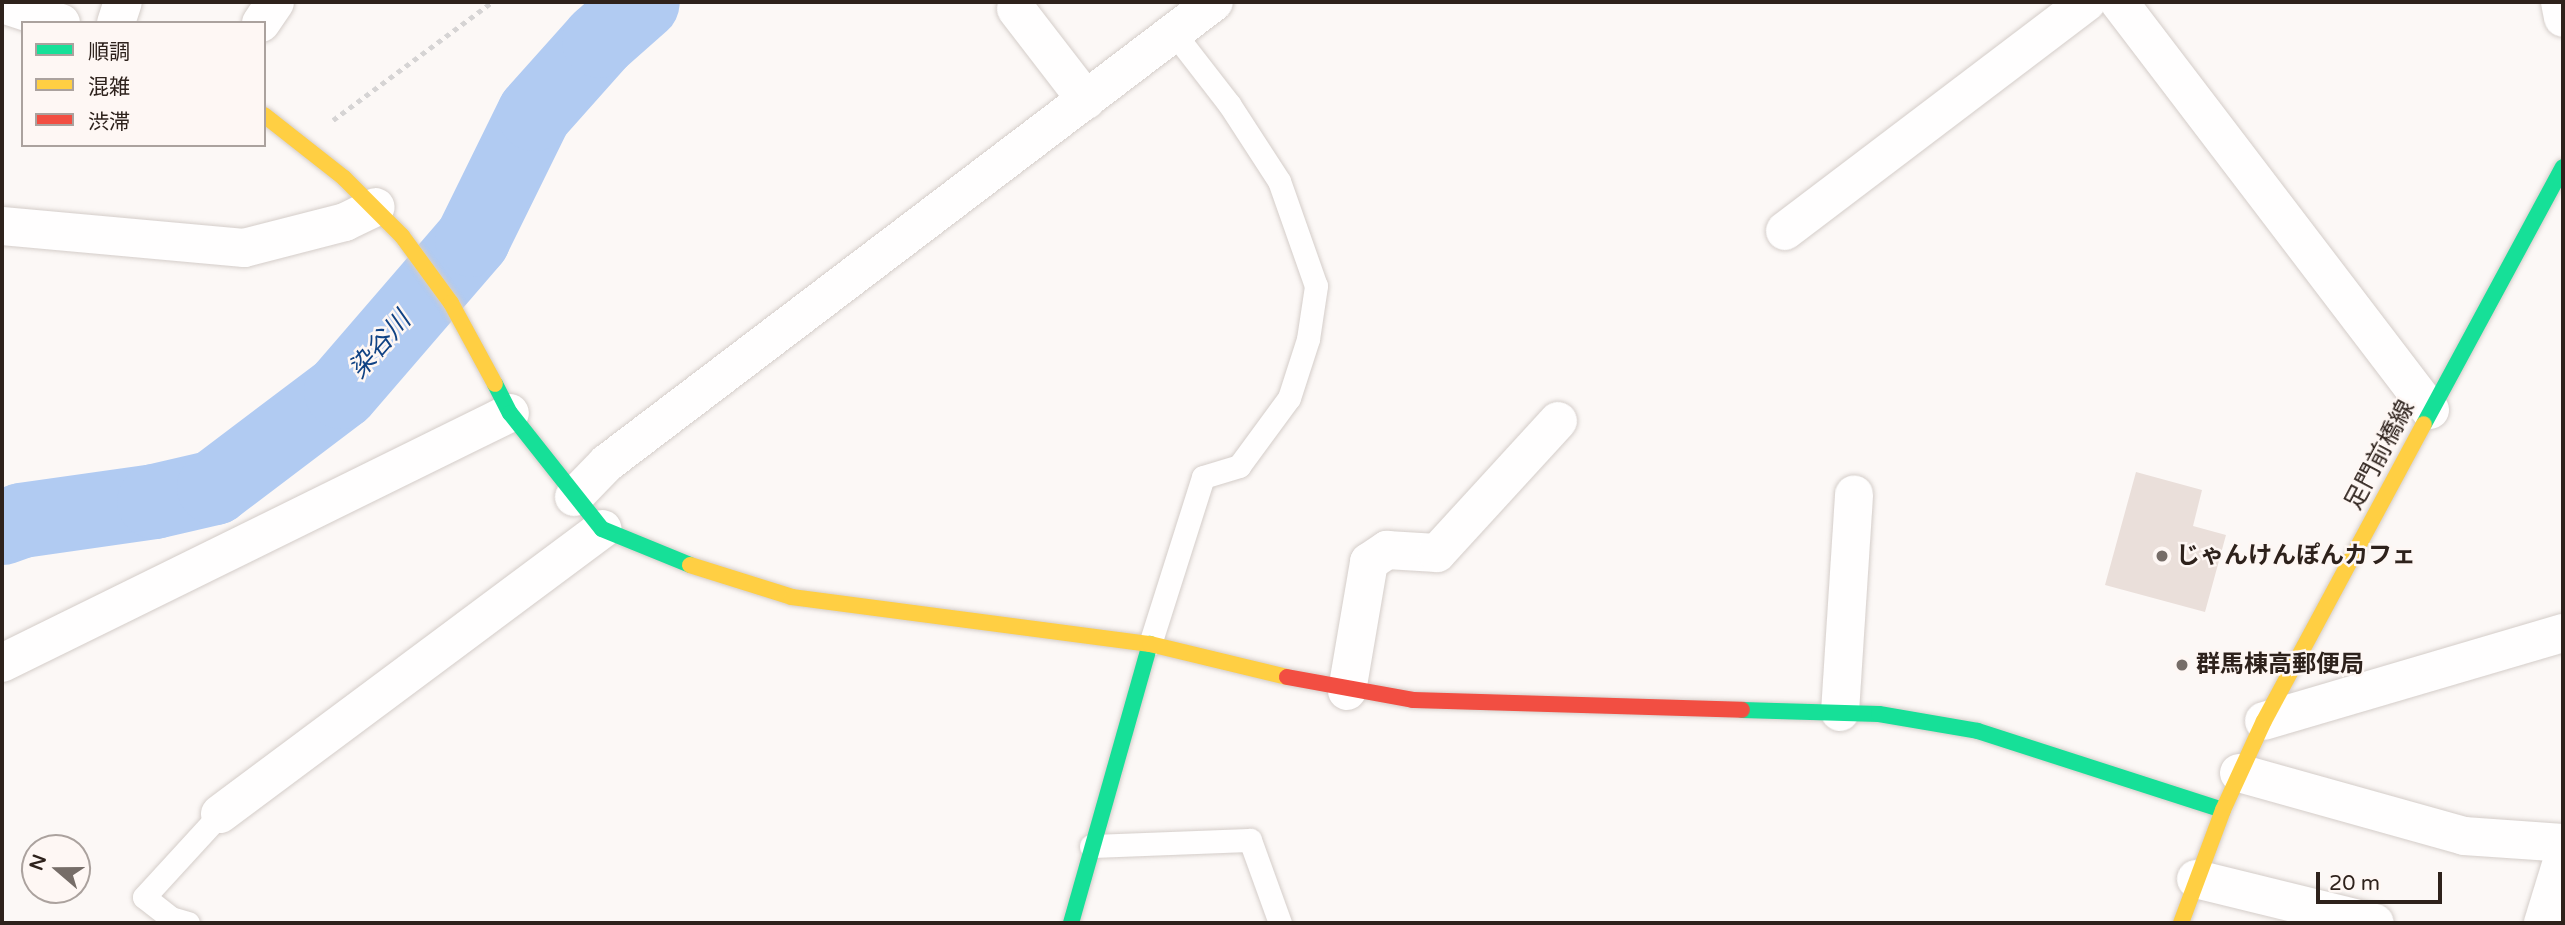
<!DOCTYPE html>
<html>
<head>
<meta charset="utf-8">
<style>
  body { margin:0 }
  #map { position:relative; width:2565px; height:925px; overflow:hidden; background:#fcf8f6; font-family:"Varela Round","Noto Sans JP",sans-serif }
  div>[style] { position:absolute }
  .river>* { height:75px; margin:-37.5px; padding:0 37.5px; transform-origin:37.5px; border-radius:37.5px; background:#b1cbf2 }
  .building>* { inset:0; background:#eadfda }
  .path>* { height:4.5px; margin-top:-2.25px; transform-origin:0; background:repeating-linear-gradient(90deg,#d6d4d4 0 5px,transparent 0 10px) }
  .roads { filter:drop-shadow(0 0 2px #d4cdc9) drop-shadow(0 0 2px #d4cdc9) }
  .lane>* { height:23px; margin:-11.5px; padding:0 11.5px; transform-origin:11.5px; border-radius:11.5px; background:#fffefe }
  .street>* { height:38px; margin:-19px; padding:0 19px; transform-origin:19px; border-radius:19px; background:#fffefe }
  .fast>* { height:16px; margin:-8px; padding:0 8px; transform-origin:8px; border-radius:8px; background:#16e098 }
  .slow>* { height:16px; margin:-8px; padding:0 8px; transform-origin:8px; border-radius:8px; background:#ffcf43 }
  .jam>* { height:16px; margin:-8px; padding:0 8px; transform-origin:8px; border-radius:8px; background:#f24e42 }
  .dots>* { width:19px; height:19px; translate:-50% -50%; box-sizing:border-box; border:4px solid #fef7f4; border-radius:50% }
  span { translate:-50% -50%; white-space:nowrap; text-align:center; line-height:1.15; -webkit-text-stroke:5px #fef7f4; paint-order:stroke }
  .street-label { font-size:24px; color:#2e221c }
  .poi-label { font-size:24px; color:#2e221c; font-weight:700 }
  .left { translate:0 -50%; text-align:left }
  .water-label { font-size:26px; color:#104284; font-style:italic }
  .frame { position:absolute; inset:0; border:4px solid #2e221c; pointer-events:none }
  .legend { position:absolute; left:21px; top:21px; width:245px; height:126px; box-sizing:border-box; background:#fef7f4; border:2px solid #aba29e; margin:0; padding:9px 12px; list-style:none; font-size:21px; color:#2e221c }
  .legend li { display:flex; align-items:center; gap:14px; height:35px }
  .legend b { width:35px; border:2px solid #aba29e }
  .north { position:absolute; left:21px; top:834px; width:70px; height:70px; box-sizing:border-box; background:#fef7f4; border:2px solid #aba29e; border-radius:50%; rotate:290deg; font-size:19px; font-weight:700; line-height:28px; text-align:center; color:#2e221c }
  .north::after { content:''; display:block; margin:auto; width:24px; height:32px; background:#766d68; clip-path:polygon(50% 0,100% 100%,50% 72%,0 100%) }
  .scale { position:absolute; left:2316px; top:872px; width:126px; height:32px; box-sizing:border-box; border:4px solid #2e221c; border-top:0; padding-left:9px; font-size:21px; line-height:24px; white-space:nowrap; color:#2e221c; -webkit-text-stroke:5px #fef7f4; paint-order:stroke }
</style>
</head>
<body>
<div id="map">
  <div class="river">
    <div style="left:2px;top:527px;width:20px;rotate:-20deg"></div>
    <div style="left:21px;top:520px;width:134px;rotate:-8.1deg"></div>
    <div style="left:154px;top:501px;width:62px;rotate:-13.1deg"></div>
    <div style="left:214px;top:487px;width:159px;rotate:-37.1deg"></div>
    <div style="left:341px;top:391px;width:201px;rotate:-49.2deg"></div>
    <div style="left:472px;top:239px;width:140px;rotate:-63.8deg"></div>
    <div style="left:534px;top:113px;width:98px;rotate:-48.3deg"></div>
    <div style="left:599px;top:40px;width:57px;rotate:-41.5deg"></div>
  </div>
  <div class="building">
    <div style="clip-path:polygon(2136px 472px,2202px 490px,2193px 526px,2226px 535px,2205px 612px,2105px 585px)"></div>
  </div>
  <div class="path">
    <div style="left:333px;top:120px;width:198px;rotate:-36.6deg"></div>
  </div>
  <div class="roads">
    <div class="lane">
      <div style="left:1150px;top:644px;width:175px;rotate:-72.4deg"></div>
      <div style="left:1203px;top:477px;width:38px;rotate:-17deg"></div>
      <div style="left:1239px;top:466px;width:84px;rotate:-53.7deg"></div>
      <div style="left:1289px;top:398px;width:62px;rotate:-72.1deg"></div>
      <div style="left:1308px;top:339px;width:54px;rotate:-81.4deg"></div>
      <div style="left:1316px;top:286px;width:111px;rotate:-109.4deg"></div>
      <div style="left:1279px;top:181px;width:92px;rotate:-123deg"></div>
      <div style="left:1229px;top:104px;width:90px;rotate:-127.8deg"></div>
      <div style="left:1091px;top:846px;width:159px;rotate:-2.2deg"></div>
      <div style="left:1250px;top:840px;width:88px;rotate:70.1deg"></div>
      <div style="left:188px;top:923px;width:18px;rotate:-164deg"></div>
      <div style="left:171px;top:918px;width:34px;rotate:-142deg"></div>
      <div style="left:144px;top:897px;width:113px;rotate:-47.5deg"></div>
    </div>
    <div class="street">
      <div style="left:2119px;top:2px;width:513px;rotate:52.68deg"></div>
      <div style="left:2560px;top:2px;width:16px;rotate:79deg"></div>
      <div style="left:2px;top:4px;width:62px;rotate:17.9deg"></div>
      <div style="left:1016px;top:9px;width:115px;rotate:52.4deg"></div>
      <div style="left:116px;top:23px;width:22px;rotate:-72deg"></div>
      <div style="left:261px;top:23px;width:25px;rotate:-56deg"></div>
      <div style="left:2px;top:226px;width:243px;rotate:5.2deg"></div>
      <div style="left:244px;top:248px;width:104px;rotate:-14.4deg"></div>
      <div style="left:345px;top:222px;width:34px;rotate:-26deg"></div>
      <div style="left:1785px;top:231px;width:379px;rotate:-37.2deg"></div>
      <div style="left:574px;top:497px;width:47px;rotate:-45.9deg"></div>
      <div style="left:607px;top:463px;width:762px;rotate:-37.22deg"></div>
      <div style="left:2px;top:663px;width:566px;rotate:-26.2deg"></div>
      <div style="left:1347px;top:691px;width:131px;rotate:-80.3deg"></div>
      <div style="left:1369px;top:562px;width:22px;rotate:-34deg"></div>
      <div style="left:1387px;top:550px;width:50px;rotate:3.4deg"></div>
      <div style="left:1437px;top:553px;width:179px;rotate:-47.5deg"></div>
      <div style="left:1840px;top:712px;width:218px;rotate:-86.3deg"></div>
      <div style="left:2264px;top:721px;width:312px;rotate:-16.4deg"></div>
      <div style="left:2239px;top:773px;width:234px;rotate:15.6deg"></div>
      <div style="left:2464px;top:836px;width:99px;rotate:4deg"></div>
      <div style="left:220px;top:814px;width:477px;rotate:-36.7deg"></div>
      <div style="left:2196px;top:879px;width:184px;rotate:13.8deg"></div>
      <div style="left:2543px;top:923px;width:68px;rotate:-72.9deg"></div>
    </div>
    <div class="fast">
      <div style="left:495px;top:384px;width:33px;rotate:63deg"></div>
      <div style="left:510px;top:413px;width:148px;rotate:51.6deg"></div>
      <div style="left:602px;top:529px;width:95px;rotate:22.2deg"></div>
      <div style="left:2424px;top:424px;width:292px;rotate:-61.6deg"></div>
      <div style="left:1742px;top:710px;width:137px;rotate:1.7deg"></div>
      <div style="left:1879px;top:714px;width:100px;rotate:9.7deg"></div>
      <div style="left:1978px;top:731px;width:257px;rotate:17.9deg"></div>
      <div style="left:1071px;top:923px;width:290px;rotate:-74.2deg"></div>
    </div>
    <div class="slow">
      <div style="left:264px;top:115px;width:102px;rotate:38.2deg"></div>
      <div style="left:344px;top:178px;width:82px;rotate:45deg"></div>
      <div style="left:402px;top:236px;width:83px;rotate:53.8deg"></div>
      <div style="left:451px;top:303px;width:92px;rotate:61.5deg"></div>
      <div style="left:690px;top:565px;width:107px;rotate:17.4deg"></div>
      <div style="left:792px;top:597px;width:361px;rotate:7.5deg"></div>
      <div style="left:1150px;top:644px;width:141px;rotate:13.5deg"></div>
      <div style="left:2181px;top:923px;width:121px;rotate:-69.6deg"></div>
      <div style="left:2223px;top:810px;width:98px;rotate:-65.3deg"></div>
      <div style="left:2264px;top:721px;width:337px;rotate:-61.7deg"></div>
    </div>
    <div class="jam">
      <div style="left:1287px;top:677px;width:128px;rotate:10.3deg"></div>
      <div style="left:1413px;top:700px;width:329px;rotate:1.7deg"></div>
    </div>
  </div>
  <div class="dots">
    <div style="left:2162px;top:556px;background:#766d68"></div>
    <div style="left:2182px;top:665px;background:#766d68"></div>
  </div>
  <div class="street-label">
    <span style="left:2380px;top:455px;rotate:-62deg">足門前橋線</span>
  </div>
  <div class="poi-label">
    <span class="left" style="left:2176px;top:556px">じゃんけんぽんカフェ</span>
    <span class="left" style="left:2196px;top:665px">群馬棟高郵便局</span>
  </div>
  <div class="water-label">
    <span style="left:380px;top:345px;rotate:-49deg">染谷川</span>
  </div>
  <div class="frame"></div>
  <ul class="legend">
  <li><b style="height:9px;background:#16e098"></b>順調</li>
  <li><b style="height:9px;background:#ffcf43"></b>混雑</li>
  <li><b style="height:9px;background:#f24e42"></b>渋滞</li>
  </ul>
  <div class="north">N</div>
  <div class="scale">20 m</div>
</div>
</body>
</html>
